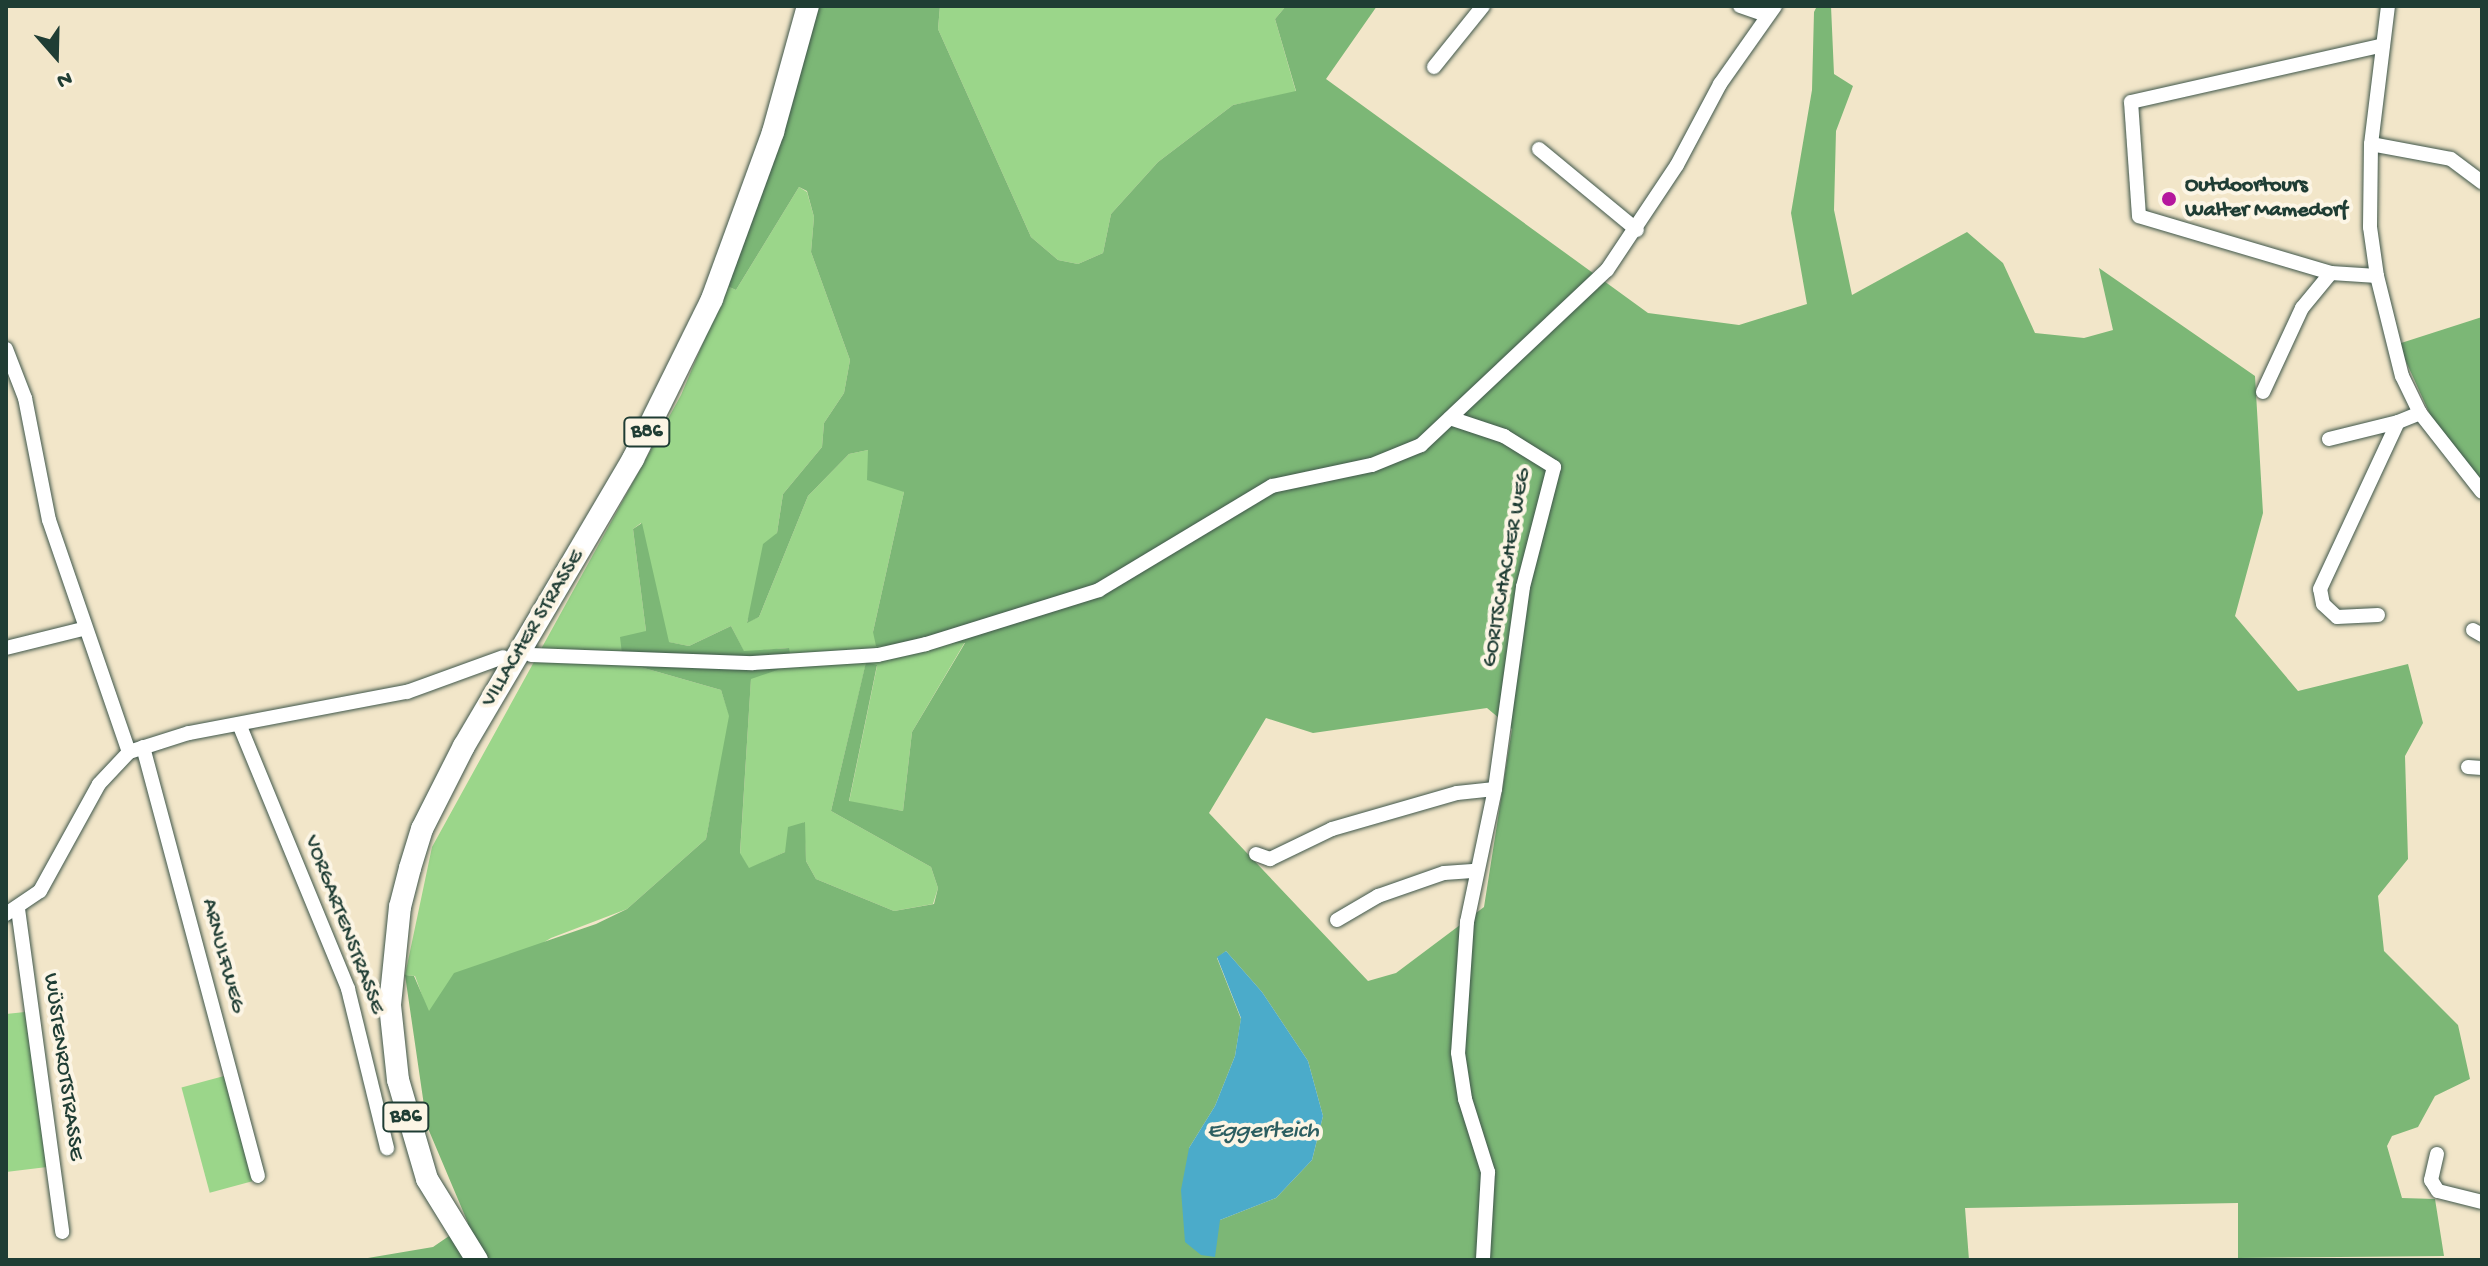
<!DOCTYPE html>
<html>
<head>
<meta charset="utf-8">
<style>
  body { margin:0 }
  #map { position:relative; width:2488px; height:1266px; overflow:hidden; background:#f2e6c9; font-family:"Gochi Hand",sans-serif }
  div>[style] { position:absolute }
  .green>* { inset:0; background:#9bd68a; transform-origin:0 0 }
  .forest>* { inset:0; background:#7cb776 }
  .water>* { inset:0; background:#4babca }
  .roads { filter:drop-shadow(0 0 2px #3f564a) drop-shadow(0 0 2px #3f564a) }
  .minor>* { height:14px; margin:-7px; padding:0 7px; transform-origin:7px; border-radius:7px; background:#fff }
  .primary>* { height:22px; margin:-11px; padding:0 11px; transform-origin:11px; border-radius:11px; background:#fff }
  .dots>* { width:22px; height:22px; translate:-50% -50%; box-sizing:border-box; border:4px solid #fcf5e5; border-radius:50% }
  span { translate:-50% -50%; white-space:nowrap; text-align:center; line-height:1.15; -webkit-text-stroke:8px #fcf5e5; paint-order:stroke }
  .shield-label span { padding:2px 6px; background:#fcf5e5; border:2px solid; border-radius:6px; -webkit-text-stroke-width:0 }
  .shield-label { font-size:20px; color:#1f3d34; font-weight:700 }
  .poi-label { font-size:22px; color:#1f3d34; font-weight:700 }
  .left { translate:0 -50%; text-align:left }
  .street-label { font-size:22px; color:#1f3d34 }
  .water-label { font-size:24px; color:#2c5e61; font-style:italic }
  .frame { position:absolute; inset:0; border:8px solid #1f3d34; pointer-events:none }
  .north { position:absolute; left:16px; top:16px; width:80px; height:80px; -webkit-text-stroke:6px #fcf5e5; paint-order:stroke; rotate:160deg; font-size:22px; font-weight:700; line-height:32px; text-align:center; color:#1f3d34 }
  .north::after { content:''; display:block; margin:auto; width:28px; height:36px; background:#1f3d34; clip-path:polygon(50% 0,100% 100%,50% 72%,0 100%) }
</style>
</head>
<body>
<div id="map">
  <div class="green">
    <div style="clip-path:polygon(940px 6px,1286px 6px,1275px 19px,1296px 92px,1233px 105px,1158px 162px,1111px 214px,1103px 253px,1078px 264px,1058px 260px,1031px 237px,938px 29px)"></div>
    <div style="clip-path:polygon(799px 187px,807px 192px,814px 217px,811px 252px,850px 360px,844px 393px,824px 423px,822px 447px,783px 494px,777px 533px,747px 622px,759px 617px,808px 496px,849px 454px,868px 450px,904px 492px,873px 632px,965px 642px,912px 732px,903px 811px,849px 802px,877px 666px,866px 663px,831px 811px,931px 867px,938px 888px,933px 904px,894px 911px,816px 879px,806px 861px,804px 822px,785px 852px,749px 869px,740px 854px,751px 678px,791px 665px,788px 648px,744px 652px,731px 626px,689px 646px,668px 642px,641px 523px,633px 529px,646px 631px,623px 662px,721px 690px,730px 717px,706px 839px,627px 909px,551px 938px,428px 1012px,415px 976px,405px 975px,432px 847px,681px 395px,727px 286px,736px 290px)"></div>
    <div style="clip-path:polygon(25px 1012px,47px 1167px,6px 1172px,6px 1014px)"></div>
    <div style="left:224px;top:1076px;width:109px;height:44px;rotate:75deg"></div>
  </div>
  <div class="forest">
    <div style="clip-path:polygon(evenodd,816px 6px,940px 6px,938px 29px,1031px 237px,1058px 260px,1078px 264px,1103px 253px,1111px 214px,1158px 162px,1233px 105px,1296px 91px,1275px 19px,1286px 6px,1377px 6px,1326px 79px,1648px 313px,1739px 325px,1807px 304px,1791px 213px,1812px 90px,1814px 12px,1817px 6px,1831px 6px,1834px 74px,1853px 86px,1836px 131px,1834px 210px,1852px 295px,1967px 232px,2003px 263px,2035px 333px,2084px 338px,2113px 330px,2099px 268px,2255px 376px,2263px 513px,2235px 616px,2298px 691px,2408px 664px,2423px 723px,2405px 756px,2408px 859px,2378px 896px,2384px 951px,2458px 1025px,2470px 1079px,2435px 1096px,2418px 1127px,2392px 1136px,2387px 1146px,2402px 1198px,2435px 1199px,2444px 1256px,2238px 1258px,2238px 1203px,1965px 1208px,1969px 1260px,356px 1260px,433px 1247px,468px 1223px,427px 1126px,405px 975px,414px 976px,429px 1011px,454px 973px,596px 924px,627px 909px,706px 839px,729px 716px,721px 690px,623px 662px,620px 637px,646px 631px,633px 529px,642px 523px,669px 642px,689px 646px,731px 626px,744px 651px,789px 648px,792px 665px,751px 679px,740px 853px,749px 868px,785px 852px,788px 827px,805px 822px,806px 861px,816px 879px,894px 911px,934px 904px,938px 888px,931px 867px,831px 811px,866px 662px,877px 665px,849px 801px,903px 811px,912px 732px,965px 643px,876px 646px,873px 632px,904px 492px,867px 480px,868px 450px,849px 454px,808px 496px,759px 617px,747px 623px,763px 544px,777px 533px,783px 494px,822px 447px,824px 423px,844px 393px,850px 360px,811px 252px,814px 217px,807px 191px,799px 187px,736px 290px,727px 286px,816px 6px,1487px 708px,1512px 729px,1484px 907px,1396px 973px,1368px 981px,1209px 813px,1266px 718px,1313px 733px,1487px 708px,816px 6px,1226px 951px,1262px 992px,1308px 1061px,1323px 1116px,1312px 1160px,1276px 1198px,1220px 1220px,1189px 1148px,1215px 1106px,1235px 1056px,1241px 1019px,1217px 958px,1226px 951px)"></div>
    <div style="clip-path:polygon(2482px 317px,2482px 486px,2433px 421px,2398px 344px)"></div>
  </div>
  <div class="water">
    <div style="clip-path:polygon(1226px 951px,1262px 992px,1308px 1061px,1323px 1116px,1312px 1160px,1276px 1198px,1220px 1220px,1215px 1257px,1201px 1255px,1185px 1242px,1181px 1190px,1189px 1148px,1215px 1106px,1235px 1056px,1241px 1018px,1217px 957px)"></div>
  </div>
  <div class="roads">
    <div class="minor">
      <div style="left:1740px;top:6px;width:28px;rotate:19deg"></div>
      <div style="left:2388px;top:6px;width:139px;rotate:97deg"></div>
      <div style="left:2371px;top:144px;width:83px;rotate:90.7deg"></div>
      <div style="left:2370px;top:227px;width:49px;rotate:81.9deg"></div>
      <div style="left:2377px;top:276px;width:103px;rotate:76deg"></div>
      <div style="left:2402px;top:376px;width:41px;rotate:64.1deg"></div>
      <div style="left:2420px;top:413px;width:100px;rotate:51.9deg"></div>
      <div style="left:1434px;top:67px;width:78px;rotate:-51.2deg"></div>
      <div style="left:2371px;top:144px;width:81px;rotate:10.6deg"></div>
      <div style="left:2451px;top:159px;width:39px;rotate:37deg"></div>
      <div style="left:1539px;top:149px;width:127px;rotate:39.6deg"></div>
      <div style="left:2377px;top:276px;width:46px;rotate:-176.3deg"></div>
      <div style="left:2331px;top:273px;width:200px;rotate:-163.5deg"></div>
      <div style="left:2139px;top:216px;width:114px;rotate:-94deg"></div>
      <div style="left:2131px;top:102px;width:258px;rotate:-12.7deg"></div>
      <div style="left:6px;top:349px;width:53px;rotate:68.8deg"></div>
      <div style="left:25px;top:398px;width:124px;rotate:78.9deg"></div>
      <div style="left:49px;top:520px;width:245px;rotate:71deg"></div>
      <div style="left:2263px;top:392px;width:93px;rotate:-65.1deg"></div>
      <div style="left:2302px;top:308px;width:45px;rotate:-50.4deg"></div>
      <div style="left:1450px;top:418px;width:57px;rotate:18.4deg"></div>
      <div style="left:1504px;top:436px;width:59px;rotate:31.8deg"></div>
      <div style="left:1554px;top:467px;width:124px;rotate:104.5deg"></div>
      <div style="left:1523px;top:587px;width:204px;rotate:97.9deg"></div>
      <div style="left:1495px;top:789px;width:136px;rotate:101.9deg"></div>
      <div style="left:1467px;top:922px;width:131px;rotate:93.9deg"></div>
      <div style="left:1458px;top:1053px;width:47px;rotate:81.3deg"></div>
      <div style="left:1465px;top:1099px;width:77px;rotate:72.5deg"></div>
      <div style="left:1488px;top:1172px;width:88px;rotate:93.3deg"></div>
      <div style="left:2329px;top:439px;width:71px;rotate:-13.8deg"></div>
      <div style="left:2378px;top:615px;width:41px;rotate:177.2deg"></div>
      <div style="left:2337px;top:617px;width:19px;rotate:-137deg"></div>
      <div style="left:2323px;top:604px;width:15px;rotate:-101deg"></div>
      <div style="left:2320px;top:589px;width:184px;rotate:-65deg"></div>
      <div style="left:2398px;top:422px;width:24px;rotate:-22deg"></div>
      <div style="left:2473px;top:630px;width:10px;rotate:29deg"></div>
      <div style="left:6px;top:648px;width:79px;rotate:-13.9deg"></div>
      <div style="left:531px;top:655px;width:222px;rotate:2.1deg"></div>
      <div style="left:753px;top:663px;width:125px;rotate:-3.7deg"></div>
      <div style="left:878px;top:655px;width:49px;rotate:-12.9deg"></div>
      <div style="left:926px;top:644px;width:181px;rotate:-17.3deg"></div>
      <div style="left:1099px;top:590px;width:202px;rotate:-31deg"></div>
      <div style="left:1272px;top:486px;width:102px;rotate:-11.9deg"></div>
      <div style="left:1372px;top:465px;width:53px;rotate:-22.2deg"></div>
      <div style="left:1421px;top:445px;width:255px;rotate:-43.3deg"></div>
      <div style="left:1607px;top:270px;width:126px;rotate:-56.3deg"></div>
      <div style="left:1677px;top:165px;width:92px;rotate:-62deg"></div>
      <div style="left:1720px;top:84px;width:95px;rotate:-54.8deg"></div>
      <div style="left:239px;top:724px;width:287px;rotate:67.6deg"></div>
      <div style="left:348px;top:989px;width:164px;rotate:76.2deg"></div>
      <div style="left:143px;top:747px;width:444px;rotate:75deg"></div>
      <div style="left:2468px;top:767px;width:14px;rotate:4deg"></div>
      <div style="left:1256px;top:854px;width:15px;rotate:20deg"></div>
      <div style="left:1270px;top:859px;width:69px;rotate:-25.8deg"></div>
      <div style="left:1332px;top:829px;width:130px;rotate:-16.1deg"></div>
      <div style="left:1457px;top:793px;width:38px;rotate:-6deg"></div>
      <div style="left:18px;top:909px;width:326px;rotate:82.2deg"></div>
      <div style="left:6px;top:914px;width:41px;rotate:-34.1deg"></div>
      <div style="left:40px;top:891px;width:122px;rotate:-61.1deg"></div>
      <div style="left:99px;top:784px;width:44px;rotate:-46.8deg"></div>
      <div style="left:129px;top:752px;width:63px;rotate:-17.6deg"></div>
      <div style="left:189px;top:733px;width:222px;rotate:-10.7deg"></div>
      <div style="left:407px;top:692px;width:102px;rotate:-20deg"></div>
      <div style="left:1337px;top:920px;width:48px;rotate:-30.3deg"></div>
      <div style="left:1378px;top:896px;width:70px;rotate:-19.2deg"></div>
      <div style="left:1444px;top:873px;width:32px;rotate:-4deg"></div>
      <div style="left:2437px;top:1154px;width:27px;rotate:103deg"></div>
      <div style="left:2431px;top:1180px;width:13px;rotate:58deg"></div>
      <div style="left:2438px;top:1191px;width:45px;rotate:14deg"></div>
    </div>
    <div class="primary">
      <div style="left:477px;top:1260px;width:95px;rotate:-121.7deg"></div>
      <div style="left:427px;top:1179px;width:103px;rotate:-106.3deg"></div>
      <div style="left:398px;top:1080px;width:75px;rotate:-96.1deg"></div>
      <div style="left:390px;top:1005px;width:99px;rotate:-84.2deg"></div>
      <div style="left:400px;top:907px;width:40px;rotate:-75.6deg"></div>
      <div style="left:410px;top:868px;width:41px;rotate:-72.9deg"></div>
      <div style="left:422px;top:829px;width:93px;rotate:-63.2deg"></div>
      <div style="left:464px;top:746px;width:333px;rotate:-59.5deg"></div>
      <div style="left:633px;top:459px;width:178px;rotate:-63.7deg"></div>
      <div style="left:712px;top:299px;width:178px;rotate:-69.9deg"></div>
      <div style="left:773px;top:132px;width:131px;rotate:-74.5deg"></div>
    </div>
  </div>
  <div class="dots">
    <div style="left:2169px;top:199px;background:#b5179e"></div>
  </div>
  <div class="shield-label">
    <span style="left:647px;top:432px">B86</span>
    <span style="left:406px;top:1117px">B86</span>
  </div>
  <div class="poi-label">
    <span class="left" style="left:2185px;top:199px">Outdoortours<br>Walter Mamedorf</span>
  </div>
  <div class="street-label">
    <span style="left:1508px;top:568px;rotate:-80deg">GORITSCHACHER WEG</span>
    <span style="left:534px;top:629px;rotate:-59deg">VILLACHER STRASSE</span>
    <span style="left:343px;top:925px;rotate:69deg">VORGARTENSTRASSE</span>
    <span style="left:222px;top:956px;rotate:75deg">ARNULFWEG</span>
    <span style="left:62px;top:1067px;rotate:82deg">WÜSTENROTSTRASSE</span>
  </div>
  <div class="water-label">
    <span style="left:1263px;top:1132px">Eggerteich</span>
  </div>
  <div class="frame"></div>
  <div class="north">N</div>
</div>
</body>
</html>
